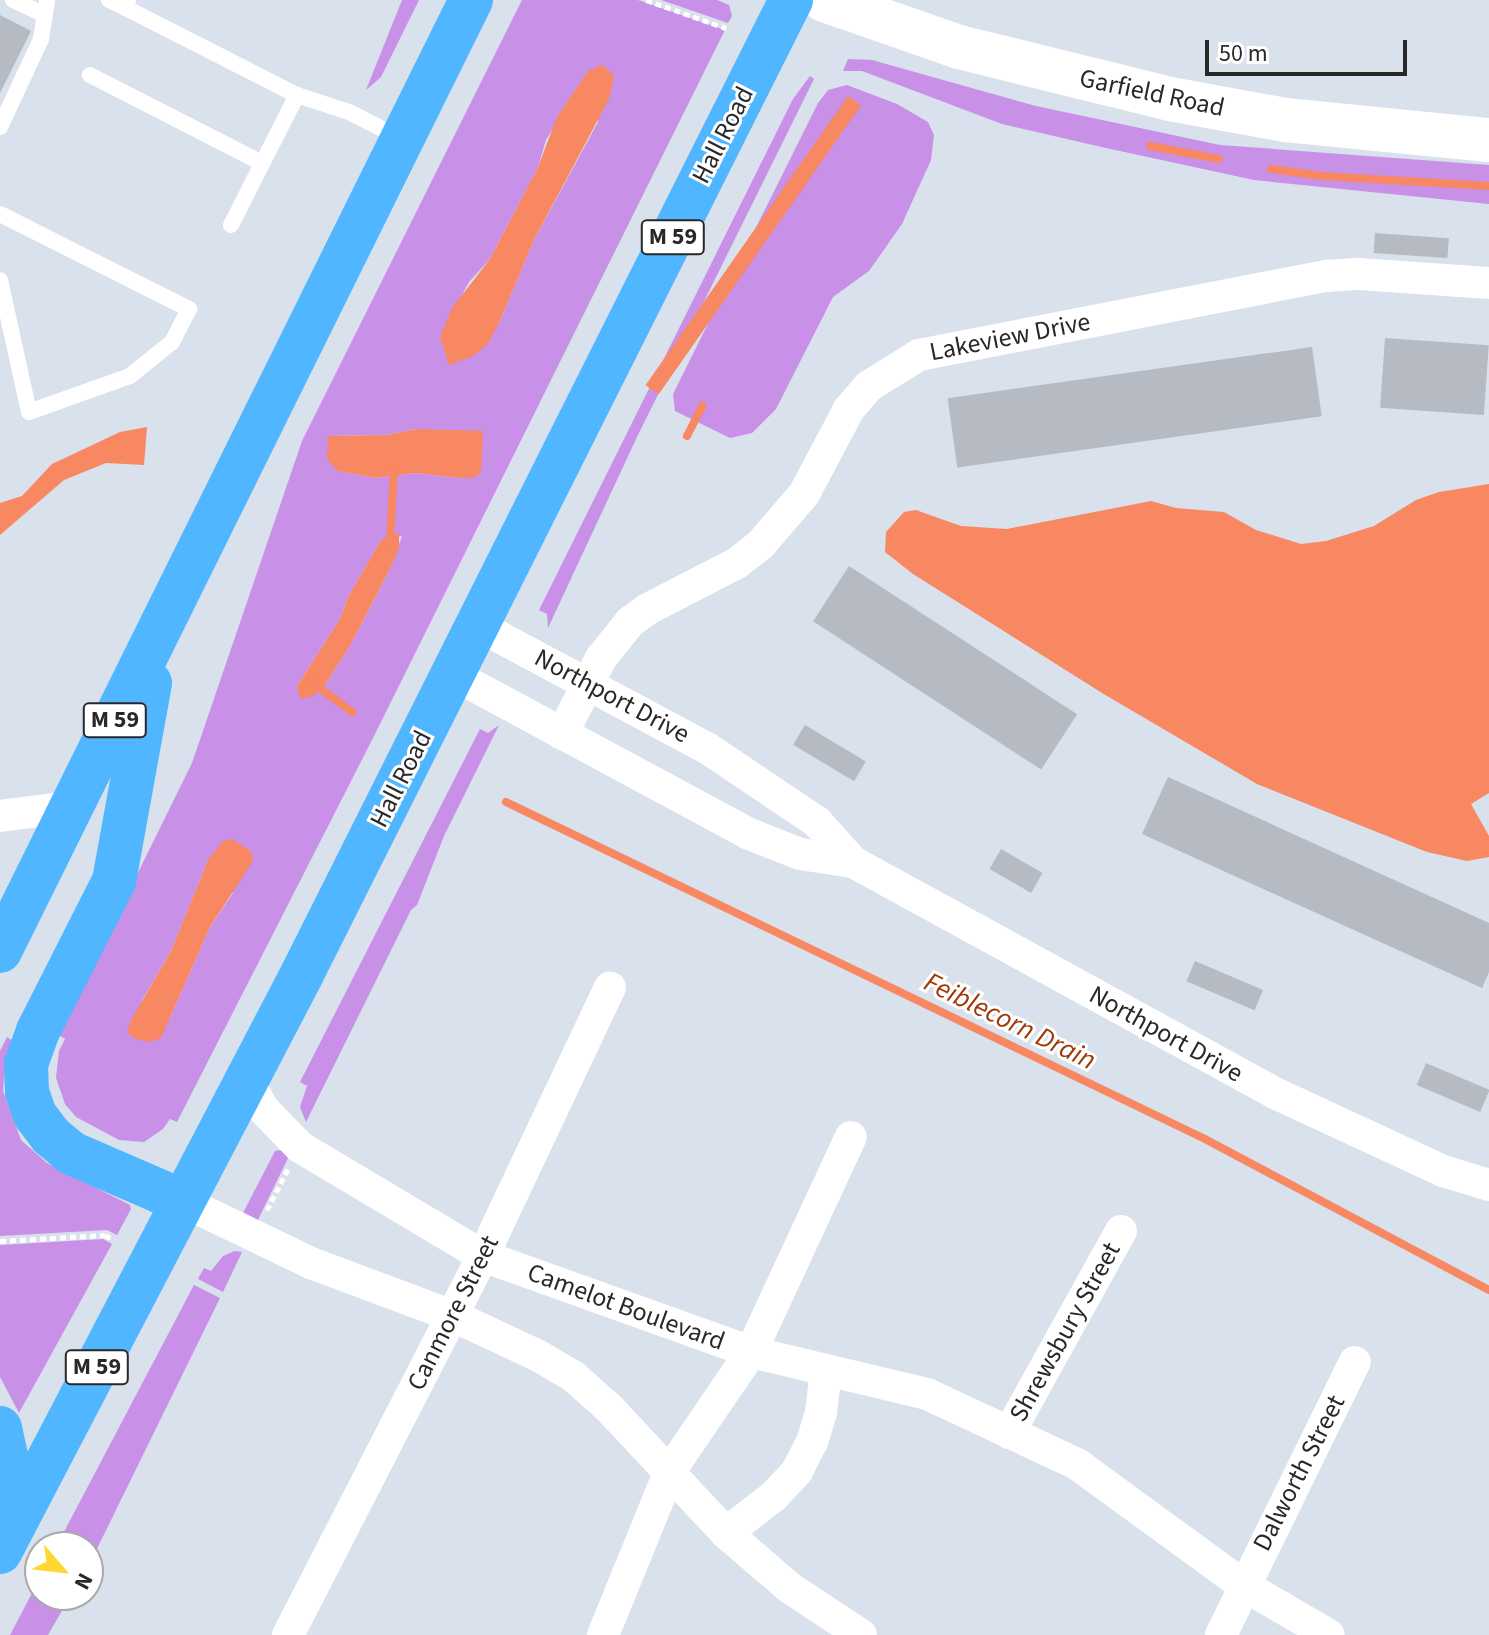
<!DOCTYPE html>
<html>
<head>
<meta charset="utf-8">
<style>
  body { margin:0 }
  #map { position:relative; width:1489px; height:1635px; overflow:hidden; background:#d8e1ec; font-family:"Source Sans 3",sans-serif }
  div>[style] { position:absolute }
  .green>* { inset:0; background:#c890e7 }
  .water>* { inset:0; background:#f78862; transform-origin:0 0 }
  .stream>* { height:8px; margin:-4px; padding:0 4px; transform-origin:4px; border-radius:4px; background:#f78862 }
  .building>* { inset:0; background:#b5bac3; transform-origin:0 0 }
  .path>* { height:5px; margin-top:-2.5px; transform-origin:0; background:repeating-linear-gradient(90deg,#fff 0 6px,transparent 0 10px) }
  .lane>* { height:16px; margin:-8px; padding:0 8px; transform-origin:8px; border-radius:8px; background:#fff }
  .street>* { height:32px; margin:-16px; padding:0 16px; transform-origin:16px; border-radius:16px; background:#fff }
  .secondary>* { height:44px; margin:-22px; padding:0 22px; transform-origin:22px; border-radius:22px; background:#fff }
  .highway>* { height:44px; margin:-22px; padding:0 22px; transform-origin:22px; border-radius:22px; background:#50b6ff }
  span { translate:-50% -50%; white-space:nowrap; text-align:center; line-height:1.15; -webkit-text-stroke:6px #fff; paint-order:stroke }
  .shield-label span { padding:2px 6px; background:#fff; border:2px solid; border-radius:6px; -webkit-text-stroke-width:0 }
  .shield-label { font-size:24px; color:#282828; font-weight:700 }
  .street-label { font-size:26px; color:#282828 }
  .water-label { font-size:28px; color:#a03704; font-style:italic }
  .north { position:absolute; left:24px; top:1531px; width:80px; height:80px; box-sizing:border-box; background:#fff; border:2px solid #a9a9a9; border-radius:50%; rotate:118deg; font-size:22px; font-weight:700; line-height:32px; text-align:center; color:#282828 }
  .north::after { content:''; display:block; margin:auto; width:28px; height:36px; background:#ffd632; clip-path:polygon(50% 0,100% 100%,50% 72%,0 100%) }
  .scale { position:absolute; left:1205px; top:40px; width:202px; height:36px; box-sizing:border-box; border:4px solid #282828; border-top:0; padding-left:10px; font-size:24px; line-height:28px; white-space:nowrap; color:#282828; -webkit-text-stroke:6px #fff; paint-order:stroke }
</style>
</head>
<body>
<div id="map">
  <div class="green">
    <div style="clip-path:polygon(402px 0,419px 0,381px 77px,366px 90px)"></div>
    <div style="clip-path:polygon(evenodd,522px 0,638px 0,725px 30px,372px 740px,177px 1122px,170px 1119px,163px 1129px,144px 1142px,119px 1140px,76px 1117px,65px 1104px,56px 1078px,59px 1051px,65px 1039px,58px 1035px,192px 763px,302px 441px,522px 0,588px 71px,598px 122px,534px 240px,499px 323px,440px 337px,469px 282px,490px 259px,538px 167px,546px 140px,588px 71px,522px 0,417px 429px,460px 478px,415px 473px,376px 478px,338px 471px,328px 445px,329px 436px,387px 435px,417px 429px,522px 0,402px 536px,390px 569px,351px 644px,323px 688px,304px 698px,297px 686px,340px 619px,348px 597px,381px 540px,402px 536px,522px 0,208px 860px,233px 893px,210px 927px,169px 1020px,141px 1002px,171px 951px,208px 860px)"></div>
    <div style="clip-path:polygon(661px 0,717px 0,729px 5px,732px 16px,728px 23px)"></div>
    <div style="clip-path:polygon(848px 59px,872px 60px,1036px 106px,1220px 145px,1489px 165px,1489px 204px,1254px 180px,1106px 148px,1002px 124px,862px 71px,843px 71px)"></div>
    <div style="clip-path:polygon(810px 76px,814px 79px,637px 437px,548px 628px,547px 614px,539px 610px,793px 99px)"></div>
    <div style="clip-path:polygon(847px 85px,897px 104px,928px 122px,934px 135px,931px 160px,902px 224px,869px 271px,833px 297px,776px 409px,752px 433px,730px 438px,675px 411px,673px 394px,818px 103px,828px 90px)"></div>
    <div style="clip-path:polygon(499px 725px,444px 836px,417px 905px,411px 910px,306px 1122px,300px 1107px,307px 1086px,300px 1082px,480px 729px,488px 733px)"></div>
    <div style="clip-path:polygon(7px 1037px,13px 1041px,6px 1058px,3px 1091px,21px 1140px,47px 1163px,130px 1205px,131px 1209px,117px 1235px,107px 1230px,0 1236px,0 1051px)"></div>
    <div style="clip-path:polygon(281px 1150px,289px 1156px,256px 1224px,243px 1213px,275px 1151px)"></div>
    <div style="clip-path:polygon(103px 1239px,112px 1244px,19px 1413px,0 1377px,0 1245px)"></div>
    <div style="clip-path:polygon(235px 1251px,242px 1252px,223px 1292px,198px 1279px,204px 1268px,211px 1271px,223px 1256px)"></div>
    <div style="clip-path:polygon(194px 1285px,220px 1298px,88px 1567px,88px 1547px,56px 1547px)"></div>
    <div style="clip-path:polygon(40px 1578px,40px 1595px,71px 1595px,48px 1635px,10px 1635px)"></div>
  </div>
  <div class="water">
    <div style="clip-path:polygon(603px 65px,614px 76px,609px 99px,534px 240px,499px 323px,487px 345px,471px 357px,449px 365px,440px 337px,452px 308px,490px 259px,538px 167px,557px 117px,588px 71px)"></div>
    <div style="left:848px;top:96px;width:16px;height:353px;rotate:35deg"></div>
    <div style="clip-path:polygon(147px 427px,144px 465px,106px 463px,64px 480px,0 535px,0 503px,22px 496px,52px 464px,120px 432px)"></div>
    <div style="clip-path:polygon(417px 429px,483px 431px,481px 471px,476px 477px,460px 478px,415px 473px,376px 478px,337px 471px,327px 459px,328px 436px,387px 435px)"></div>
    <div style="clip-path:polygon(1489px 484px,1489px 793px,1471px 804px,1489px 836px,1489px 857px,1467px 861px,1427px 852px,1257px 784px,1102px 693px,913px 574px,885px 552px,886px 532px,904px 512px,916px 510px,961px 526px,1007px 529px,1151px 501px,1176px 508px,1224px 512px,1256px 530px,1301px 544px,1326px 541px,1374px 526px,1416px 500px,1439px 492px)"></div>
    <div style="clip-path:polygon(399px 533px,399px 548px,390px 569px,351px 644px,323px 688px,313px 696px,300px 699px,297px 686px,340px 619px,348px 597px,381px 540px)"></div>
    <div style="clip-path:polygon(231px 839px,251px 851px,253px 861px,210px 927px,161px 1038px,150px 1042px,136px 1039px,127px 1033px,131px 1020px,171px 951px,208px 860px,223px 841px)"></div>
  </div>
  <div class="stream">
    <div style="left:1150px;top:146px;width:70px;rotate:10.7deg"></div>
    <div style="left:1271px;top:169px;width:51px;rotate:7.8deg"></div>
    <div style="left:1322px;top:176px;width:167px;rotate:3.4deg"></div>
    <div style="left:687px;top:436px;width:34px;rotate:-63deg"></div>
    <div style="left:390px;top:542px;width:74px;rotate:-86.9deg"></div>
    <div style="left:313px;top:683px;width:49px;rotate:36.6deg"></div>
    <div style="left:506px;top:802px;width:776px;rotate:25.74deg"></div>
    <div style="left:1205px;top:1139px;width:322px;rotate:28deg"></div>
  </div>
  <div class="building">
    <div style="clip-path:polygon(0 15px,31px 31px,0 93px)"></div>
    <div style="left:1375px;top:233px;width:74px;height:20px;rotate:4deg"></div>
    <div style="left:1385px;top:338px;width:104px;height:70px;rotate:4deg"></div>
    <div style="left:1312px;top:347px;width:70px;height:368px;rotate:82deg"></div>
    <div style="left:849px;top:566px;width:272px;height:66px;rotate:33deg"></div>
    <div style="left:805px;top:725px;width:71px;height:23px;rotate:31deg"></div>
    <div style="clip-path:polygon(1168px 777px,1489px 923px,1489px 972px,1482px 988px,1142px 834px)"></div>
    <div style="left:1001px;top:849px;width:48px;height:23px;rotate:30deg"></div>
    <div style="left:1195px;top:961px;width:74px;height:22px;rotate:23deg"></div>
    <div style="left:1426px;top:1063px;width:69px;height:24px;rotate:23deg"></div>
  </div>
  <div class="path">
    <div style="left:646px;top:0;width:85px;rotate:19.3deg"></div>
    <div style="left:267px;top:1210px;width:46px;rotate:-62.9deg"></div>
    <div style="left:0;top:1241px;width:105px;rotate:-3.3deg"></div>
    <div style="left:105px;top:1235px;width:10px;rotate:29deg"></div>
  </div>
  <div class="lane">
    <div style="left:13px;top:0;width:35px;rotate:25deg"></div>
    <div style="left:109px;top:0;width:17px;rotate:25deg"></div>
    <div style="left:128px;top:0;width:8px;rotate:120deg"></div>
    <div style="left:124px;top:7px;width:194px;rotate:27deg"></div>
    <div style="left:297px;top:95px;width:55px;rotate:18.1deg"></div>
    <div style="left:349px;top:112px;width:57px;rotate:27deg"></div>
    <div style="left:90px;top:75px;width:193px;rotate:27.1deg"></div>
    <div style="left:0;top:127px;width:97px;rotate:-65deg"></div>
    <div style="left:41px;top:39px;width:39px;rotate:-81deg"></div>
    <div style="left:0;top:214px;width:212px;rotate:26.7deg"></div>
    <div style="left:189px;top:309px;width:37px;rotate:117deg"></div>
    <div style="left:172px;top:342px;width:54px;rotate:141deg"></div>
    <div style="left:130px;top:376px;width:107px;rotate:160.4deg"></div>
    <div style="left:29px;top:412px;width:135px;rotate:-102.4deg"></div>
    <div style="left:231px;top:225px;width:146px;rotate:-63.1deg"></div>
  </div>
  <div class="street">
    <div style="left:479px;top:626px;width:259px;rotate:28.2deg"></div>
    <div style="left:707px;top:748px;width:133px;rotate:33.9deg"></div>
    <div style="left:817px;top:822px;width:54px;rotate:48deg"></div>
    <div style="left:853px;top:862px;width:483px;rotate:28.7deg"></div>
    <div style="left:1277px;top:1094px;width:183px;rotate:24.9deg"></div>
    <div style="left:1443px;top:1171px;width:48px;rotate:16.9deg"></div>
    <div style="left:454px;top:675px;width:333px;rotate:28.3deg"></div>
    <div style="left:747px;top:833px;width:57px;rotate:21.6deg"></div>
    <div style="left:800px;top:854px;width:54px;rotate:8.6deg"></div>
    <div style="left:562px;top:734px;width:85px;rotate:-62.8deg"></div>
    <div style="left:601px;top:658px;width:46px;rotate:-51.1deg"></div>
    <div style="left:630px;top:622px;width:22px;rotate:-36deg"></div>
    <div style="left:648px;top:609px;width:100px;rotate:-27.3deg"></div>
    <div style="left:737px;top:563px;width:31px;rotate:-38deg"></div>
    <div style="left:761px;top:544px;width:66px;rotate:-49.3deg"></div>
    <div style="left:804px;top:494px;width:96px;rotate:-62.1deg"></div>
    <div style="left:849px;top:409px;width:30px;rotate:-49deg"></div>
    <div style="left:869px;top:386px;width:59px;rotate:-31.8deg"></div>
    <div style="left:919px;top:355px;width:416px;rotate:-11deg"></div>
    <div style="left:1327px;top:276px;width:32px;rotate:-4deg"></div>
    <div style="left:1359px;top:274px;width:130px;rotate:4deg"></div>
    <div style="left:0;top:816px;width:72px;rotate:-7.2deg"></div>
    <div style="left:247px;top:1080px;width:33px;rotate:61deg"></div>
    <div style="left:263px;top:1109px;width:53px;rotate:45.8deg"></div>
    <div style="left:300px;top:1147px;width:213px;rotate:30.8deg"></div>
    <div style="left:483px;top:1256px;width:285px;rotate:19.7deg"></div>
    <div style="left:751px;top:1352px;width:181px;rotate:13.4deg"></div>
    <div style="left:927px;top:1394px;width:166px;rotate:25deg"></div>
    <div style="left:1077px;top:1464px;width:205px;rotate:36.1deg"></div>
    <div style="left:1243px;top:1585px;width:99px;rotate:30.2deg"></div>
    <div style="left:182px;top:1201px;width:143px;rotate:25.7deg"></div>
    <div style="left:311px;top:1263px;width:152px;rotate:20.5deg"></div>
    <div style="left:453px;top:1316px;width:93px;rotate:24.9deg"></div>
    <div style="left:537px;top:1355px;width:42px;rotate:30.3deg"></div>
    <div style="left:573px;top:1376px;width:48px;rotate:41.6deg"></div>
    <div style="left:609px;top:1408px;width:171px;rotate:46.9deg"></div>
    <div style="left:726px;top:1533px;width:84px;rotate:40.7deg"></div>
    <div style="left:790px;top:1588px;width:85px;rotate:33.5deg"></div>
    <div style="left:1009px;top:1433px;width:231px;rotate:-61deg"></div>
    <div style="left:726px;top:1533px;width:61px;rotate:-37.6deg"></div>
    <div style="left:774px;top:1496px;width:34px;rotate:-47deg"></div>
    <div style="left:797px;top:1471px;width:33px;rotate:-63deg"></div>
    <div style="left:812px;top:1442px;width:31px;rotate:-73deg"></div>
    <div style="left:821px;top:1412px;width:41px;rotate:-83deg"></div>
    <div style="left:288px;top:1635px;width:426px;rotate:-62.8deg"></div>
    <div style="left:483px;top:1256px;width:297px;rotate:-64.7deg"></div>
    <div style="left:603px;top:1635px;width:177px;rotate:-67.8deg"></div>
    <div style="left:670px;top:1471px;width:144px;rotate:-55.8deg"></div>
    <div style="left:751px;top:1352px;width:237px;rotate:-65.1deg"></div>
    <div style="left:1221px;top:1635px;width:304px;rotate:-63.9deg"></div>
  </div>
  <div class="secondary">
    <div style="left:824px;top:0;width:143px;rotate:19.2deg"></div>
    <div style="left:959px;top:47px;width:217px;rotate:13.8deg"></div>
    <div style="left:1170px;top:99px;width:117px;rotate:10.3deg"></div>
    <div style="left:1285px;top:120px;width:205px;rotate:5.6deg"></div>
  </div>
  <div class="highway">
    <div style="left:150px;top:683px;width:201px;rotate:100.3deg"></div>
    <div style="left:114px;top:881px;width:168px;rotate:116.9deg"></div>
    <div style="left:38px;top:1031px;width:35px;rotate:110deg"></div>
    <div style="left:26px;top:1064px;width:28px;rotate:88deg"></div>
    <div style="left:27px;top:1092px;width:24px;rotate:71deg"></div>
    <div style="left:35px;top:1115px;width:26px;rotate:53deg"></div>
    <div style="left:51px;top:1136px;width:26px;rotate:40deg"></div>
    <div style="left:71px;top:1153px;width:121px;rotate:23.4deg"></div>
    <div style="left:0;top:951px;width:1061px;rotate:-63.65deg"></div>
    <div style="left:0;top:1428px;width:29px;rotate:78deg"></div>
    <div style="left:6px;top:1456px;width:73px;rotate:86.1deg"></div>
    <div style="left:0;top:1552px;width:650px;rotate:-62.41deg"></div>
    <div style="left:301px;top:976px;width:1092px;rotate:-63.34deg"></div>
  </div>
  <div class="shield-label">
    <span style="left:673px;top:237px">M 59</span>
    <span style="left:115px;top:720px">M 59</span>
    <span style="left:97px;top:1367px">M 59</span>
  </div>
  <div class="street-label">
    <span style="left:1152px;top:93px;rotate:12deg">Garfield Road</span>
    <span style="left:723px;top:135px;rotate:-63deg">Hall Road</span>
    <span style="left:1010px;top:337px;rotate:-11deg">Lakeview Drive</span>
    <span style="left:612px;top:696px;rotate:28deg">Northport Drive</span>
    <span style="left:401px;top:779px;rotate:-63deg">Hall Road</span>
    <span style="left:1166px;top:1034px;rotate:29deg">Northport Drive</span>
    <span style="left:626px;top:1307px;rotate:20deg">Camelot Boulevard</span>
    <span style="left:453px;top:1313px;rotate:-63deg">Canmore Street</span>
    <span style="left:1065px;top:1332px;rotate:-61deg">Shrewsbury Street</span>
    <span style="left:1299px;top:1473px;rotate:-63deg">Dalworth Street</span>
  </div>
  <div class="water-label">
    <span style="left:1010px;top:1021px;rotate:26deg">Feiblecorn Drain</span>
  </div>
  <div class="north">N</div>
  <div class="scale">50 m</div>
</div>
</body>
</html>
